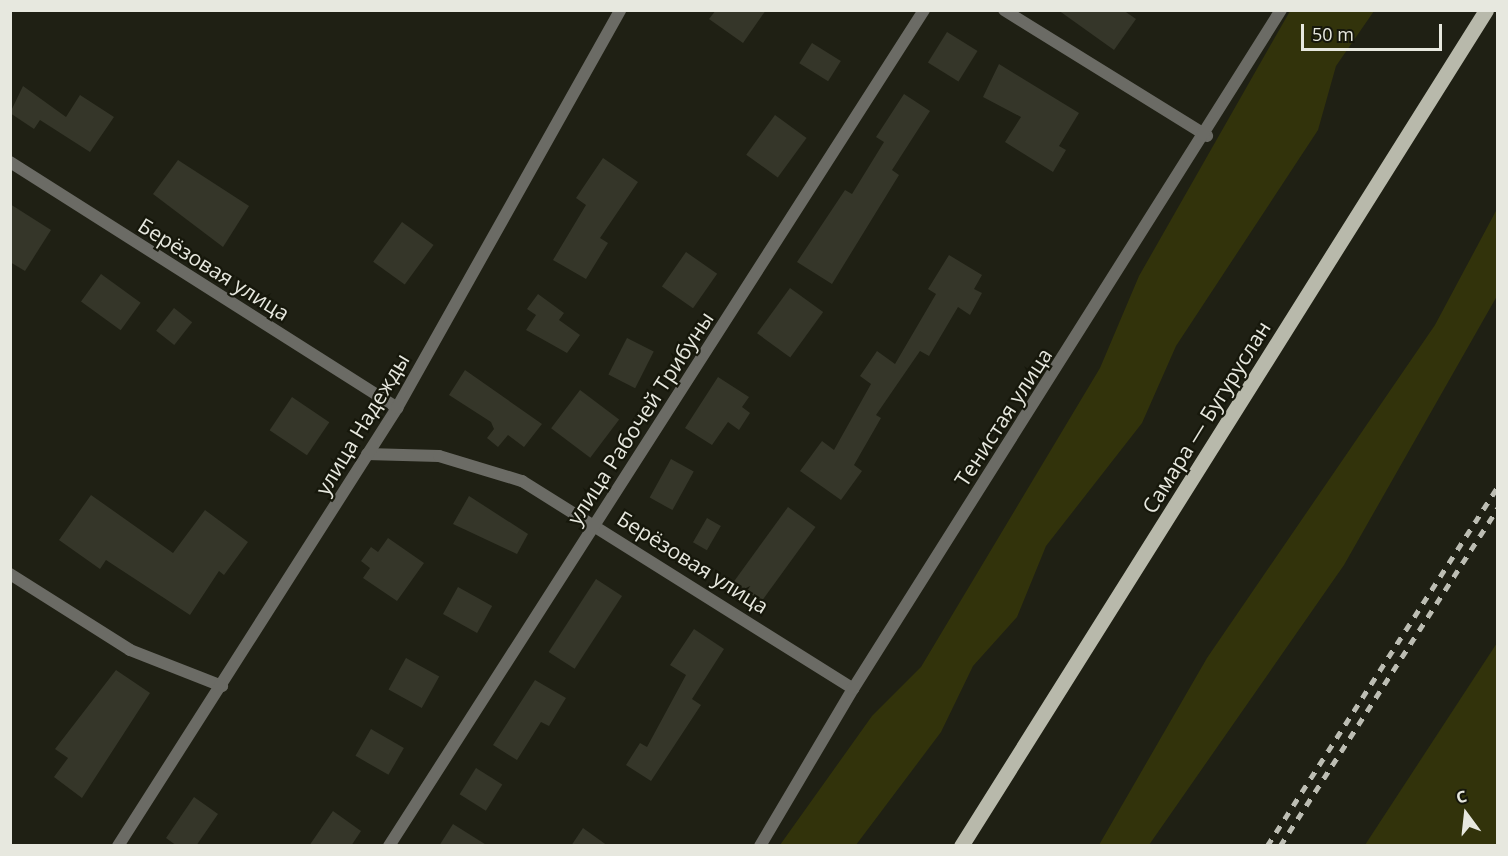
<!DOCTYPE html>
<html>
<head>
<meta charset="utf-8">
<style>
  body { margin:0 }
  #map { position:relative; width:1508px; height:856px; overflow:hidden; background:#1f2014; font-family:"Open Sans",sans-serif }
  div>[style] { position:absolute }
  .green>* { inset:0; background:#32330b }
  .building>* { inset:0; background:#353629; transform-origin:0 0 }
  .minor>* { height:12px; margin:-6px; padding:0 6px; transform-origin:6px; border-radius:6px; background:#6b6b65 }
  .primary>* { height:15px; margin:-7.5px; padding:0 7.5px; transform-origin:7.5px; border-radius:7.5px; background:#b8b9ab }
  .rail>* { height:4.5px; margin-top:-2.25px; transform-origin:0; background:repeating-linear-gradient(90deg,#bcbdb3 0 8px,transparent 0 16px) }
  span { translate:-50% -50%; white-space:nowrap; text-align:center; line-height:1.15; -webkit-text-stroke:4.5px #16170b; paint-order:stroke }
  .street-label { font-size:21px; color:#e7e8df }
  .frame { position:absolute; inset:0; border:12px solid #e7e8df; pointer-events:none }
  .north { position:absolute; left:1436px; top:784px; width:60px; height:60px; -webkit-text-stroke:4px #16170b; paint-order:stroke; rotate:345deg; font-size:16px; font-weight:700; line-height:24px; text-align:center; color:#e7e8df }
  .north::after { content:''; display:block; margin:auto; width:21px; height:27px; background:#e7e8df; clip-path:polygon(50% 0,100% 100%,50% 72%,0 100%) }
  .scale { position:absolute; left:1301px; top:24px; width:141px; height:27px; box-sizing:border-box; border:3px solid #e7e8df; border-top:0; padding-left:8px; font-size:18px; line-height:21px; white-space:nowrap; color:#e7e8df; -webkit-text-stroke:4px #16170b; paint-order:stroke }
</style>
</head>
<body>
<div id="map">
  <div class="green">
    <div style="clip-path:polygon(1290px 11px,1374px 11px,1336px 66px,1318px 130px,1176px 346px,1142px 423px,1046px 546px,1017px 617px,973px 666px,941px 732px,856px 845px,780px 845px,872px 716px,921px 667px,1100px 368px,1139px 276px)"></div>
    <div style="clip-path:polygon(1497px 209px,1497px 296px,1344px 565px,1149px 845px,1099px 845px,1207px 658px,1435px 325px)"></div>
    <div style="clip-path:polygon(1497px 643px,1497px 845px,1365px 845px,1495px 646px)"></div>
  </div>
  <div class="building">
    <div style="clip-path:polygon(716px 10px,766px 10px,743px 43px,709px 19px)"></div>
    <div style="clip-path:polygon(1058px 10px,1123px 10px,1136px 19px,1114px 50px)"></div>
    <div style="left:947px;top:32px;width:36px;height:36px;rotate:32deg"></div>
    <div style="left:812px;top:43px;width:34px;height:24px;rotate:32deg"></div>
    <div style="clip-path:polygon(999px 64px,1079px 113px,1059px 146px,1066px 150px,1053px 172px,1005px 142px,1021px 117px,983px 97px)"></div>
    <div style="clip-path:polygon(23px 86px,66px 117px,80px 95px,114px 117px,90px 152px,40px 120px,34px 129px,10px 113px)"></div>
    <div style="clip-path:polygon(904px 94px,930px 111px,892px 170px,899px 175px,832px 284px,797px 262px,845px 190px,852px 194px,884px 142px,876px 137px)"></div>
    <div style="left:775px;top:115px;width:39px;height:49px;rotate:36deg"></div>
    <div style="clip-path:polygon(603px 158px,638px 182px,600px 238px,608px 243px,586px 279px,553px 260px,586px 205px,576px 198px)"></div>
    <div style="clip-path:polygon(178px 160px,249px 206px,223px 247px,153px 194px)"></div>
    <div style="clip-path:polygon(10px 204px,51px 230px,25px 271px,10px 262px)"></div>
    <div style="left:402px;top:222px;width:39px;height:49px;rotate:36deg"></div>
    <div style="left:686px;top:252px;width:38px;height:42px;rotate:35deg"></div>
    <div style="clip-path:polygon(949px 255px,982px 275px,974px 289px,982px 293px,970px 315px,958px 307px,929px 356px,920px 351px,876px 415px,881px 418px,854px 465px,862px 471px,841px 500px,800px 471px,822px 441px,834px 450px,871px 384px,860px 376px,877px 351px,895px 364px,936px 294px,928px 289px)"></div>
    <div style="left:101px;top:274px;width:49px;height:34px;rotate:36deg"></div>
    <div style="left:790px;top:288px;width:41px;height:56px;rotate:36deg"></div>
    <div style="clip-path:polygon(538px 294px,564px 313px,559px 320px,580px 335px,567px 353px,526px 330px,536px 315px,527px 309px)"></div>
    <div style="left:174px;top:308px;width:23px;height:29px;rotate:38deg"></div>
    <div style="left:627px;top:338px;width:30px;height:41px;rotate:27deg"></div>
    <div style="clip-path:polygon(465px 370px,542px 424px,524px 447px,508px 435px,498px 447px,487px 438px,494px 429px,491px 422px,449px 395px)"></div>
    <div style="clip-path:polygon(718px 377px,749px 397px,742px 407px,750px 413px,739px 430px,728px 422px,712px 445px,685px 428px)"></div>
    <div style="left:580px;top:390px;width:49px;height:48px;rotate:37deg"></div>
    <div style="left:292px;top:397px;width:45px;height:40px;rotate:34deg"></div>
    <div style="left:671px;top:459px;width:26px;height:44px;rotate:29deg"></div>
    <div style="clip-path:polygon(91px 495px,173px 553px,205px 510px,248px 542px,224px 575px,219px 571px,190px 615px,106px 560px,100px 569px,59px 540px)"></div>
    <div style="clip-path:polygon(469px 496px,528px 534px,517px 554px,453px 524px)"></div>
    <div style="left:788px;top:507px;width:34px;height:92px;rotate:36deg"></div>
    <div style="left:707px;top:518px;width:16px;height:28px;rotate:30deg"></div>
    <div style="clip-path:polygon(388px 538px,424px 563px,397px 601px,363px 578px,370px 568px,361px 561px,371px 547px,378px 552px)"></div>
    <div style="left:596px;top:579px;width:31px;height:87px;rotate:33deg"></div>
    <div style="left:458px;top:587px;width:39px;height:31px;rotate:29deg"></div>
    <div style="clip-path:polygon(694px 629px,724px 649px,692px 699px,701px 705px,651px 781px,626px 765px,640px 743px,647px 747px,686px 675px,670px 665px)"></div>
    <div style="left:406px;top:658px;width:38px;height:36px;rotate:29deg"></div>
    <div style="clip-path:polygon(116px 670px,150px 693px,82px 798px,54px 777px,68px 758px,55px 749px)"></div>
    <div style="clip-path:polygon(535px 680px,566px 698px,549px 726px,541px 722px,517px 760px,493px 745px)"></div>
    <div style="left:371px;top:729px;width:38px;height:31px;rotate:30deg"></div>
    <div style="left:476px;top:768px;width:31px;height:31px;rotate:32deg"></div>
    <div style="clip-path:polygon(194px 797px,218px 814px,196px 846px,177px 846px,166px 838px)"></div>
    <div style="clip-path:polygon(333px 811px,361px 831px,351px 846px,309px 846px)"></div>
    <div style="clip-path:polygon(453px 824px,488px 846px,439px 846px)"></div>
    <div style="clip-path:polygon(583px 828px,608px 846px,571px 846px)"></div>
  </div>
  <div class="minor">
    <div style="left:1004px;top:10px;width:239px;rotate:31.8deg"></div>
    <div style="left:10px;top:162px;width:459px;rotate:32.4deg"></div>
    <div style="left:367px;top:454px;width:72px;rotate:1.6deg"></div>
    <div style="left:439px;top:456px;width:87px;rotate:16.8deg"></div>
    <div style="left:522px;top:481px;width:391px;rotate:32.1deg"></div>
    <div style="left:10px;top:574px;width:142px;rotate:32.3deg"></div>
    <div style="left:130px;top:650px;width:99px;rotate:21.4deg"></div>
    <div style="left:118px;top:846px;width:519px;rotate:-57.5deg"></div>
    <div style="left:397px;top:408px;width:456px;rotate:-60.7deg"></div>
    <div style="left:389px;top:846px;width:993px;rotate:-57.38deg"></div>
    <div style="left:760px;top:846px;width:182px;rotate:-59.4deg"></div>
    <div style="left:853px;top:689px;width:803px;rotate:-57.78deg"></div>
  </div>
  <div class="primary">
    <div style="left:961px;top:846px;width:987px;rotate:-57.87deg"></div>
  </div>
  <div class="rail">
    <div style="left:1267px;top:846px;width:428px;rotate:-57.3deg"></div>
    <div style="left:1280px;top:846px;width:402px;rotate:-57.2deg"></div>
  </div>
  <div class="street-label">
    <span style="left:214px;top:269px;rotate:32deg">Берёзовая улица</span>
    <span style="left:1003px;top:417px;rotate:-57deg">Тенистая улица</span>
    <span style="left:1206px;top:417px;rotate:-58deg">Самара — Бугуруслан</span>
    <span style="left:640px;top:418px;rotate:-57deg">улица Рабочей Трибуны</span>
    <span style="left:362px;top:424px;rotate:-59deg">улица Надежды</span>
    <span style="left:693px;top:562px;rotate:32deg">Берёзовая улица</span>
  </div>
  <div class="frame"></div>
  <div class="north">С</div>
  <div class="scale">50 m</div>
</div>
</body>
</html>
